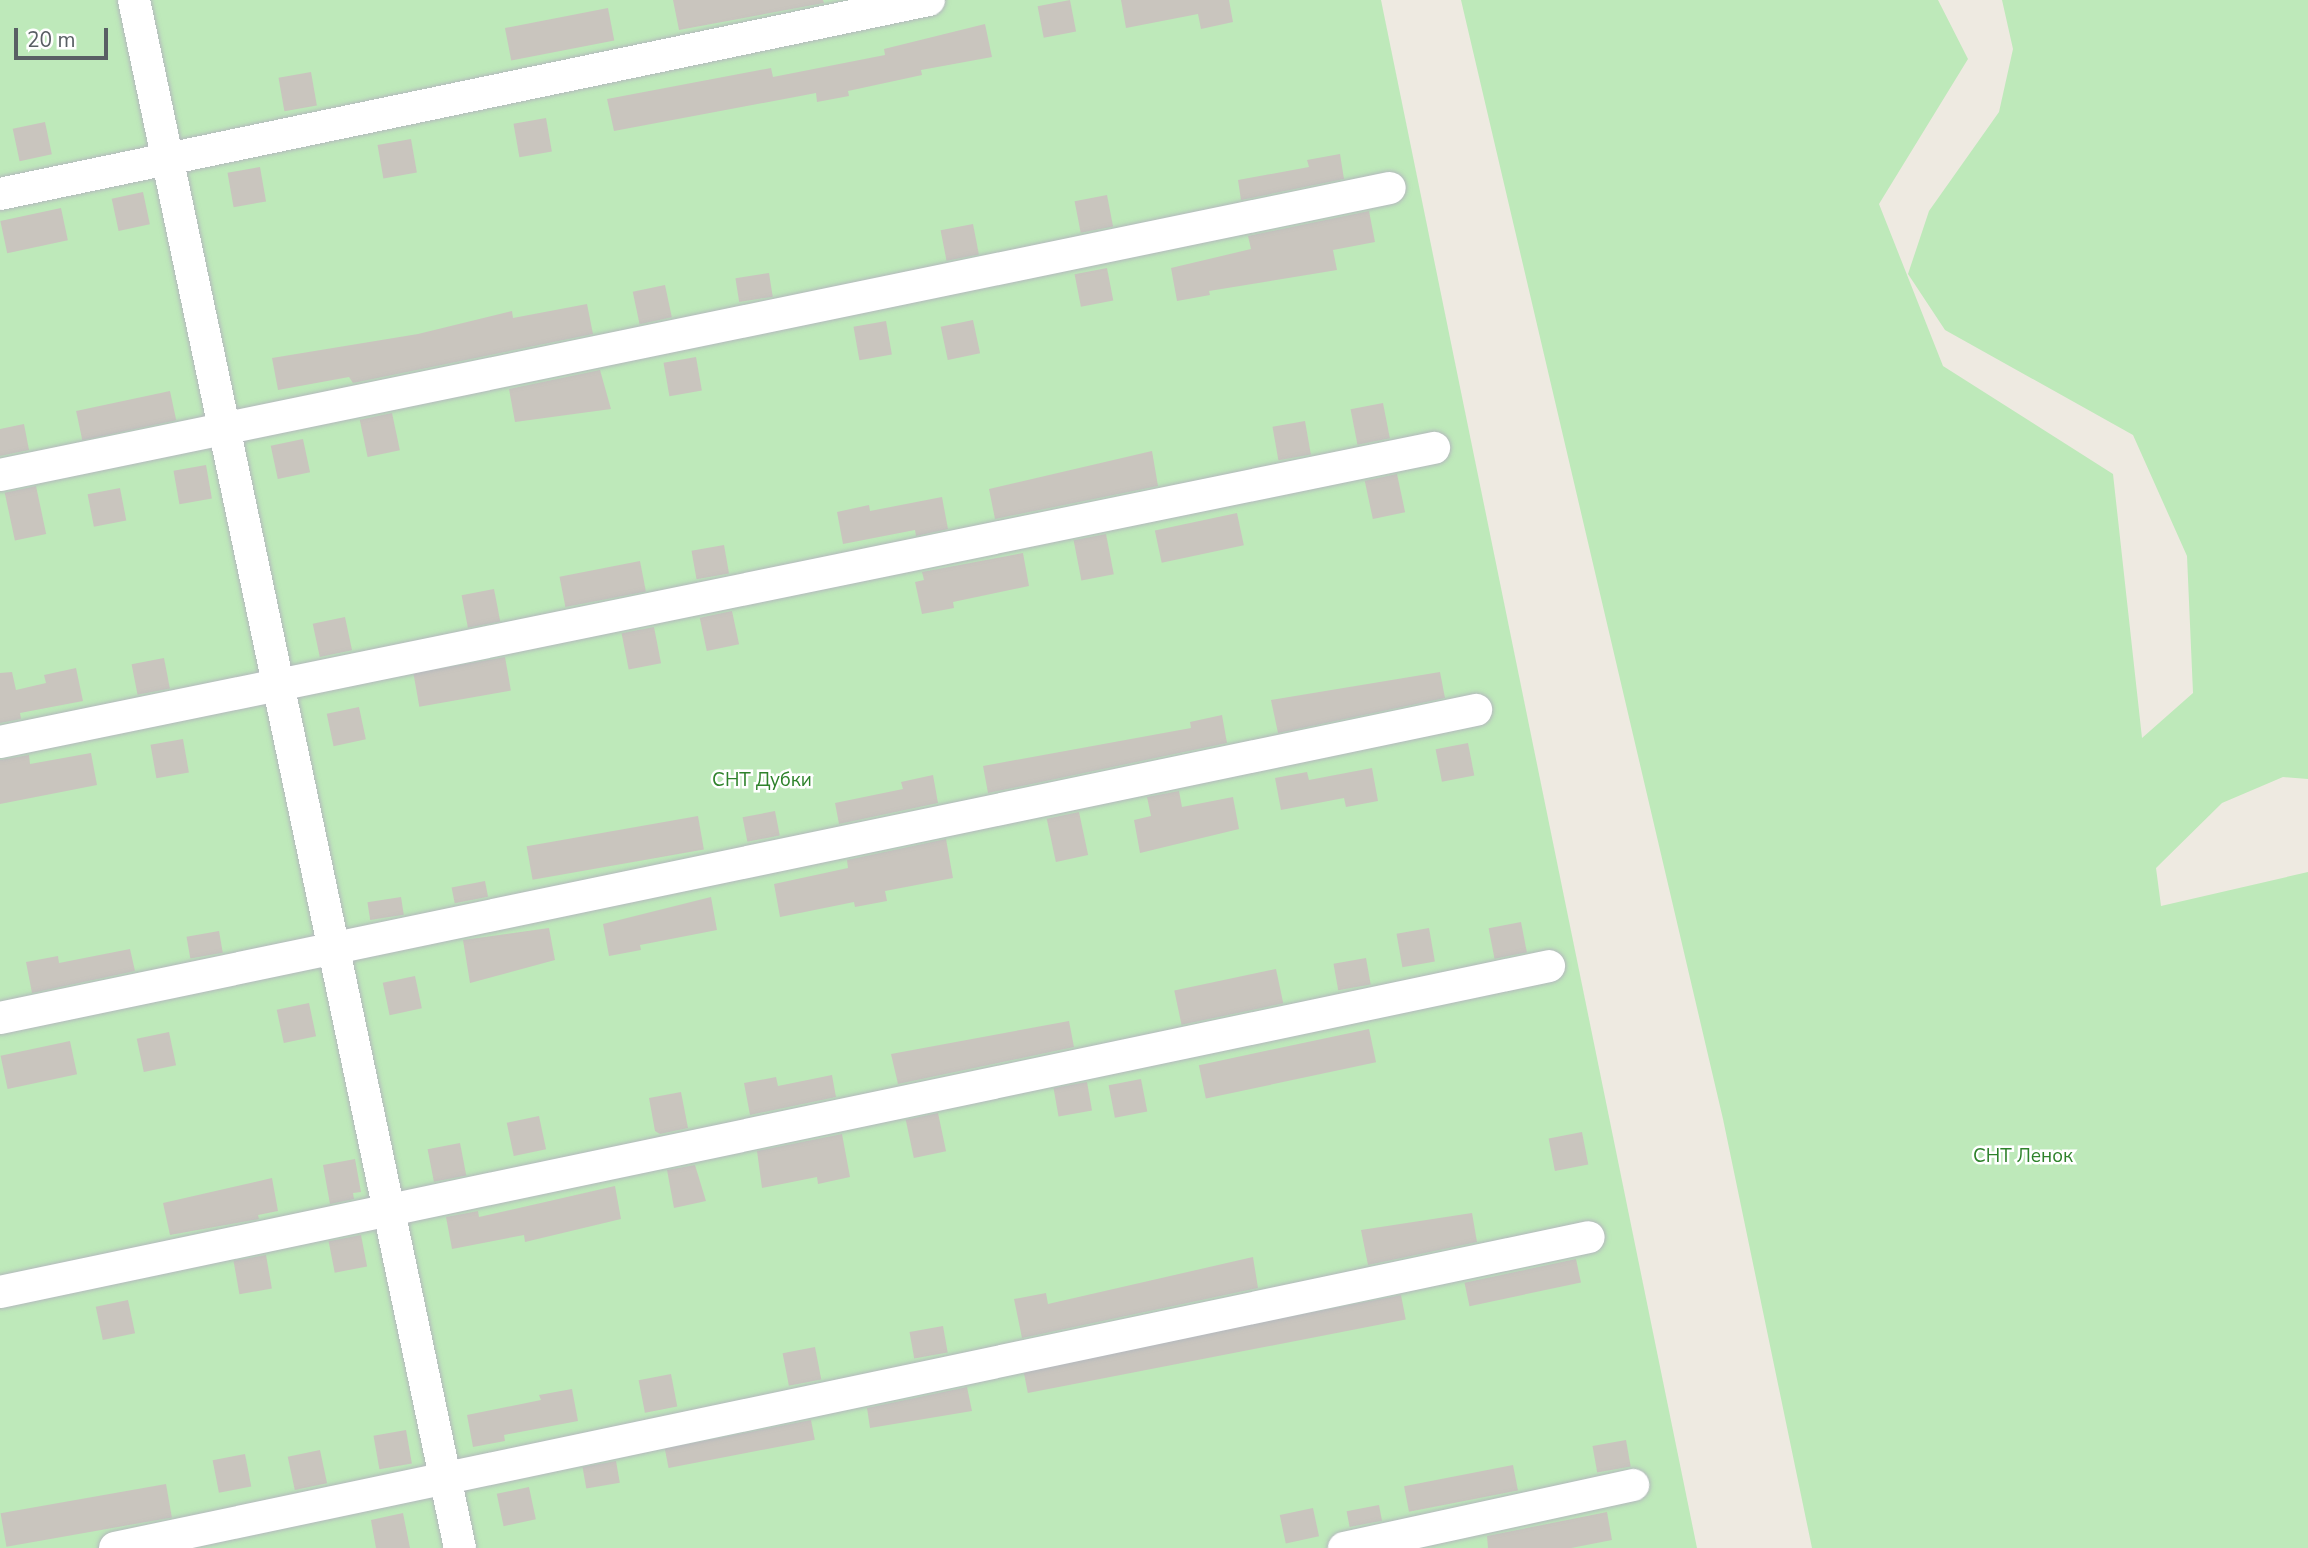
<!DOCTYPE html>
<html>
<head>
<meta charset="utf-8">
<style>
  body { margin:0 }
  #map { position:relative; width:2308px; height:1548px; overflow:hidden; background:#eeeae1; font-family:"Nunito Sans",sans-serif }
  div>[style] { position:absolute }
  .green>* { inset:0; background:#bee9ba }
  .building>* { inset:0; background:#c9c5be; transform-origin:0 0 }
  .roads { filter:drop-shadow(0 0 2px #b4b8bd) drop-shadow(0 0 2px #b4b8bd) }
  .minor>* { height:32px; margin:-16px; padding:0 16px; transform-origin:16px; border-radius:16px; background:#fff }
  span { translate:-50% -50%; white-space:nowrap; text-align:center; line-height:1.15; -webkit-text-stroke:5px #fff; paint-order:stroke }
  .park-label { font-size:19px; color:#2e822b }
  .scale { position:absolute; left:14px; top:28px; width:94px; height:32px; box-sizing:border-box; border:4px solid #595f64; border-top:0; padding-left:9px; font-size:21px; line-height:24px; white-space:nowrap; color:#595f64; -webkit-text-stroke:5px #fff; paint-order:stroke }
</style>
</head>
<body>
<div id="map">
  <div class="green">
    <div style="clip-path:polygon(0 0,1381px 0,1697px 1548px,0 1548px)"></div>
    <div style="clip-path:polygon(1461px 0,1938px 0,1968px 59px,1879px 204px,1943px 366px,2113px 474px,2142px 738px,2193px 693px,2187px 556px,2133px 435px,1945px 330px,1908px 274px,1929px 211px,1999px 112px,2013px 49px,2002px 0,2308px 0,2308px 779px,2283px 777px,2222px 803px,2156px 868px,2161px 906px,2308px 872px,2308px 1548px,1812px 1548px,1723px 1119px)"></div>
  </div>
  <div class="building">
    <div style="clip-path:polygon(673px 0,823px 0,824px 3px,679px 30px)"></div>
    <div style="left:1070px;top:0;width:32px;height:33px;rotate:79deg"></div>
    <div style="clip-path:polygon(1121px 0,1229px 0,1233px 22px,1201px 29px,1198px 14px,1126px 28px)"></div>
    <div style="left:608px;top:8px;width:33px;height:105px;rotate:79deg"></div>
    <div style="clip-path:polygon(985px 24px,992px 57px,921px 70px,922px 75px,848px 91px,849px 96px,817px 102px,816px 93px,614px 131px,607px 99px,771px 68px,773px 77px,885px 55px,884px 49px)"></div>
    <div style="left:311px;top:72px;width:34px;height:33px;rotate:80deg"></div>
    <div style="left:546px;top:118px;width:34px;height:33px;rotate:80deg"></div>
    <div style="left:45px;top:122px;width:33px;height:33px;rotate:78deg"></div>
    <div style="left:411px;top:139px;width:34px;height:34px;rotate:80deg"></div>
    <div style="clip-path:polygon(1340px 154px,1344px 179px,1241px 200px,1238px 180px,1309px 167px,1307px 160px)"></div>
    <div style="left:260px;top:167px;width:35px;height:33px;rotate:80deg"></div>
    <div style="left:143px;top:192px;width:33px;height:32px;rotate:78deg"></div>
    <div style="left:1107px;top:195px;width:32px;height:33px;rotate:79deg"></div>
    <div style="left:61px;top:208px;width:33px;height:62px;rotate:78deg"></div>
    <div style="clip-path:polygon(1369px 211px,1375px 242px,1333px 250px,1337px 270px,1209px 291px,1210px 295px,1177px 301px,1171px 268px,1251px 249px,1248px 236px)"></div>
    <div style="left:973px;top:224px;width:31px;height:33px;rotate:79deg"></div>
    <div style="left:1107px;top:268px;width:33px;height:33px;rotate:79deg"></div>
    <div style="left:769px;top:273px;width:24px;height:34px;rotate:81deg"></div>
    <div style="left:665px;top:285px;width:33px;height:33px;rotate:78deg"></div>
    <div style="clip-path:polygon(587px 304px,593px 334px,353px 383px,349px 377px,278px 390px,272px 358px,418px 334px,512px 311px,513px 318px)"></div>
    <div style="left:973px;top:320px;width:34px;height:33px;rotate:78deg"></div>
    <div style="left:886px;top:321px;width:34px;height:33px;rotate:80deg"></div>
    <div style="left:696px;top:357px;width:34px;height:33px;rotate:80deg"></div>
    <div style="clip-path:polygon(600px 370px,611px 409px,515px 422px,509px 389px)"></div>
    <div style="left:170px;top:391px;width:30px;height:96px;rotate:78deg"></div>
    <div style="left:1383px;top:403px;width:36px;height:33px;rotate:79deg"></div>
    <div style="left:392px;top:413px;width:38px;height:33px;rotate:78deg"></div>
    <div style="left:1305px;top:421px;width:34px;height:33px;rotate:80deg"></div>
    <div style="clip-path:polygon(24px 424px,29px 450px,0 456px,0 429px)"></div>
    <div style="left:303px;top:439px;width:34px;height:33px;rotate:78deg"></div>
    <div style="clip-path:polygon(1152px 451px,1158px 486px,995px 519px,989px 489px)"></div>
    <div style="left:206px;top:465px;width:34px;height:33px;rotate:80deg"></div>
    <div style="left:1397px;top:474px;width:39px;height:33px;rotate:78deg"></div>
    <div style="left:36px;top:486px;width:49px;height:32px;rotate:78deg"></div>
    <div style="left:120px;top:488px;width:33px;height:33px;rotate:79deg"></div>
    <div style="clip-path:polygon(942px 497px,948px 529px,916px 536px,915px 530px,843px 544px,837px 512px,869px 505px,870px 511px)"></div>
    <div style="left:1237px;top:513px;width:33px;height:84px;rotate:78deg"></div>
    <div style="left:1106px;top:534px;width:41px;height:33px;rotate:79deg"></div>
    <div style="left:724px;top:545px;width:29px;height:33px;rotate:80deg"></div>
    <div style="clip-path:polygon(1023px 553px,1029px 586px,953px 602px,954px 608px,922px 614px,915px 582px,924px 580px,922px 572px)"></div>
    <div style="left:640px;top:561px;width:31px;height:82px;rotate:79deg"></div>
    <div style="left:494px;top:589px;width:33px;height:33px;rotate:79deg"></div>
    <div style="left:732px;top:611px;width:34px;height:33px;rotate:78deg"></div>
    <div style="left:345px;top:617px;width:34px;height:33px;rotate:78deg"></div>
    <div style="left:654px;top:627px;width:37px;height:33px;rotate:79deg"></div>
    <div style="left:505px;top:657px;width:34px;height:93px;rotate:80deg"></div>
    <div style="left:164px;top:658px;width:31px;height:33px;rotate:79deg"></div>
    <div style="clip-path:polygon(76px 668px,83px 701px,20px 713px,21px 719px,0 723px,0 673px,12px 672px,16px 690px,46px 683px,44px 675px)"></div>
    <div style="clip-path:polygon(1440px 672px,1445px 698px,1278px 733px,1271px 700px)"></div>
    <div style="left:359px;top:707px;width:33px;height:33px;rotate:78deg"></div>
    <div style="clip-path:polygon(1222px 715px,1227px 743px,988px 793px,983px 766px,1191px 728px,1190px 722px)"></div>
    <div style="left:183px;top:739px;width:34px;height:33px;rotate:80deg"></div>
    <div style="left:1468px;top:743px;width:33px;height:33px;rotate:79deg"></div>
    <div style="clip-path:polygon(91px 753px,97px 785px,0 804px,0 760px,29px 755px,30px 764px)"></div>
    <div style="clip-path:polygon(1372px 768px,1378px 801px,1346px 807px,1344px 798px,1281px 810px,1275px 778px,1307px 772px,1309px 780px)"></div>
    <div style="clip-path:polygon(933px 775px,938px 803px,839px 824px,835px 803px,903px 789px,901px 782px)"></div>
    <div style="clip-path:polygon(1179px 791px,1182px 807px,1233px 797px,1239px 829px,1140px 853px,1134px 820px,1151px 816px,1147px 797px)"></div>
    <div style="left:775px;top:811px;width:25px;height:33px;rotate:79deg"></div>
    <div style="left:1079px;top:812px;width:44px;height:33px;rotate:78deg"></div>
    <div style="left:698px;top:816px;width:34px;height:174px;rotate:80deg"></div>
    <div style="clip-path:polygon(946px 839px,953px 878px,885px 891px,887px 901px,855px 907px,854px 902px,780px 917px,774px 884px,848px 868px,847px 860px)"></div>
    <div style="left:485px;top:881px;width:16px;height:34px;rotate:79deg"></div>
    <div style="left:401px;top:897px;width:18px;height:34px;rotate:81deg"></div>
    <div style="clip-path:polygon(711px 897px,717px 930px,640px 945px,641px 950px,609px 956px,603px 924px)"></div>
    <div style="left:1521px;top:922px;width:31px;height:33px;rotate:79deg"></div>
    <div style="clip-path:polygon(549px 928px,555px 960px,470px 983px,463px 940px)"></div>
    <div style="left:1429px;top:928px;width:34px;height:33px;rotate:80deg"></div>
    <div style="left:219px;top:931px;width:22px;height:33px;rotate:80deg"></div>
    <div style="clip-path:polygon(130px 949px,135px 971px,32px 993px,26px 962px,58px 956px,59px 963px)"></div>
    <div style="left:1366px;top:958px;width:27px;height:33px;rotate:80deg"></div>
    <div style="left:1276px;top:969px;width:35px;height:104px;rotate:78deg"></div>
    <div style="left:415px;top:976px;width:33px;height:33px;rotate:78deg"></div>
    <div style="left:309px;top:1003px;width:34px;height:33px;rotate:78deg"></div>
    <div style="clip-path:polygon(1069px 1021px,1074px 1047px,898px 1084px,891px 1054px)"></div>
    <div style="left:1369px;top:1029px;width:34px;height:174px;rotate:78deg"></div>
    <div style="left:169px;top:1032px;width:34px;height:33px;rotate:78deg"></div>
    <div style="left:70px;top:1041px;width:34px;height:71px;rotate:78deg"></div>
    <div style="clip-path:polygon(832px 1075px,836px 1097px,750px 1115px,744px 1083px,776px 1077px,778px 1086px)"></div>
    <div style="left:1141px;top:1079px;width:33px;height:33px;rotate:79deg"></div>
    <div style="left:1087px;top:1082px;width:29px;height:34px;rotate:80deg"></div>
    <div style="clip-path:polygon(681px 1092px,688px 1128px,660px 1134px,655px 1131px,649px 1098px)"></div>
    <div style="left:938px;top:1113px;width:39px;height:33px;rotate:78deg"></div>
    <div style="left:539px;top:1116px;width:34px;height:33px;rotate:78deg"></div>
    <div style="left:1582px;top:1132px;width:33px;height:34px;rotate:79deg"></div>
    <div style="clip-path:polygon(842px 1134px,850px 1177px,818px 1184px,817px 1177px,762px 1188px,757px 1151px)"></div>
    <div style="left:460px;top:1143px;width:33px;height:33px;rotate:79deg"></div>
    <div style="clip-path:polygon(355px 1159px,361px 1192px,353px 1193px,354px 1199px,330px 1204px,323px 1165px)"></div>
    <div style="clip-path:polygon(695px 1165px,706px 1201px,674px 1208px,667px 1170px)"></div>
    <div style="clip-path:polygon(272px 1178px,278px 1211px,258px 1215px,259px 1219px,170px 1235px,163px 1203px)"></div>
    <div style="clip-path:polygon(615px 1186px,621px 1219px,525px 1242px,524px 1235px,452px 1249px,446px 1217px,478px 1211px,479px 1217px)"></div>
    <div style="clip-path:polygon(1472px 1213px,1477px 1242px,1368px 1265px,1361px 1230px)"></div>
    <div style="left:361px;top:1235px;width:32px;height:33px;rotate:79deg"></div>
    <div style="left:266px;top:1255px;width:34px;height:33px;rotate:80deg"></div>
    <div style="clip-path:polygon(1253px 1257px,1258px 1288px,1022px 1338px,1014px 1299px,1046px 1293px,1048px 1304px)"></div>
    <div style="left:1576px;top:1259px;width:24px;height:114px;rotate:78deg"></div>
    <div style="left:1401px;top:1295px;width:25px;height:385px;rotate:79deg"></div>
    <div style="left:128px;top:1300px;width:34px;height:33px;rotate:78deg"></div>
    <div style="left:943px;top:1326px;width:27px;height:34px;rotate:80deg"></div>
    <div style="left:815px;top:1347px;width:33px;height:33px;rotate:79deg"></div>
    <div style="left:671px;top:1374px;width:33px;height:33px;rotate:79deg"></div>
    <div style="clip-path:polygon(967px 1387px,972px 1411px,870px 1428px,867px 1408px)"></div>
    <div style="clip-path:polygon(572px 1389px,578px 1421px,504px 1435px,505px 1441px,473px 1447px,467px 1415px,541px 1400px,539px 1395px)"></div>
    <div style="left:811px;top:1420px;width:20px;height:149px;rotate:79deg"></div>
    <div style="left:406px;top:1430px;width:34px;height:33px;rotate:80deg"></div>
    <div style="left:1626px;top:1440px;width:27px;height:34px;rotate:80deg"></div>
    <div style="left:320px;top:1450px;width:34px;height:33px;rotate:78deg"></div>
    <div style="left:245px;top:1454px;width:33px;height:33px;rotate:79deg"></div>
    <div style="left:616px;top:1461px;width:22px;height:34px;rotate:80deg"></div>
    <div style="left:1513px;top:1465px;width:26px;height:111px;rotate:79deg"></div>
    <div style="left:166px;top:1484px;width:34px;height:168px;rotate:80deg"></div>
    <div style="left:529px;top:1487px;width:33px;height:33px;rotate:78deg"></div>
    <div style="left:1379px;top:1505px;width:16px;height:33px;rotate:79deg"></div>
    <div style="left:1313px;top:1508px;width:29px;height:34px;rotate:78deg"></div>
    <div style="clip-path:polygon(1607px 1512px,1612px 1540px,1571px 1548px,1488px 1548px,1487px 1536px)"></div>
    <div style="clip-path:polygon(403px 1513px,410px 1548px,376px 1548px,371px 1520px)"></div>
  </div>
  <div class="roads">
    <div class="minor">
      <div style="left:134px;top:0;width:1582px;rotate:78.11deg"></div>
      <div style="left:0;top:194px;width:949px;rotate:-11.8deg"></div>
      <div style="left:0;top:475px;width:1419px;rotate:-11.67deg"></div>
      <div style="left:0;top:742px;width:1464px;rotate:-11.59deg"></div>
      <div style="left:0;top:1018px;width:1508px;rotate:-11.79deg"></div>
      <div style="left:0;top:1292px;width:1583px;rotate:-11.88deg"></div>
      <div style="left:115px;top:1548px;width:1506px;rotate:-11.91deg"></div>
      <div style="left:1344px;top:1548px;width:296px;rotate:-12.3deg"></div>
    </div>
  </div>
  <div class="park-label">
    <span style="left:762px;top:781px">СНТ Дубки</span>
    <span style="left:2023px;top:1157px">СНТ Ленок</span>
  </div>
  <div class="scale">20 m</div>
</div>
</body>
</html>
